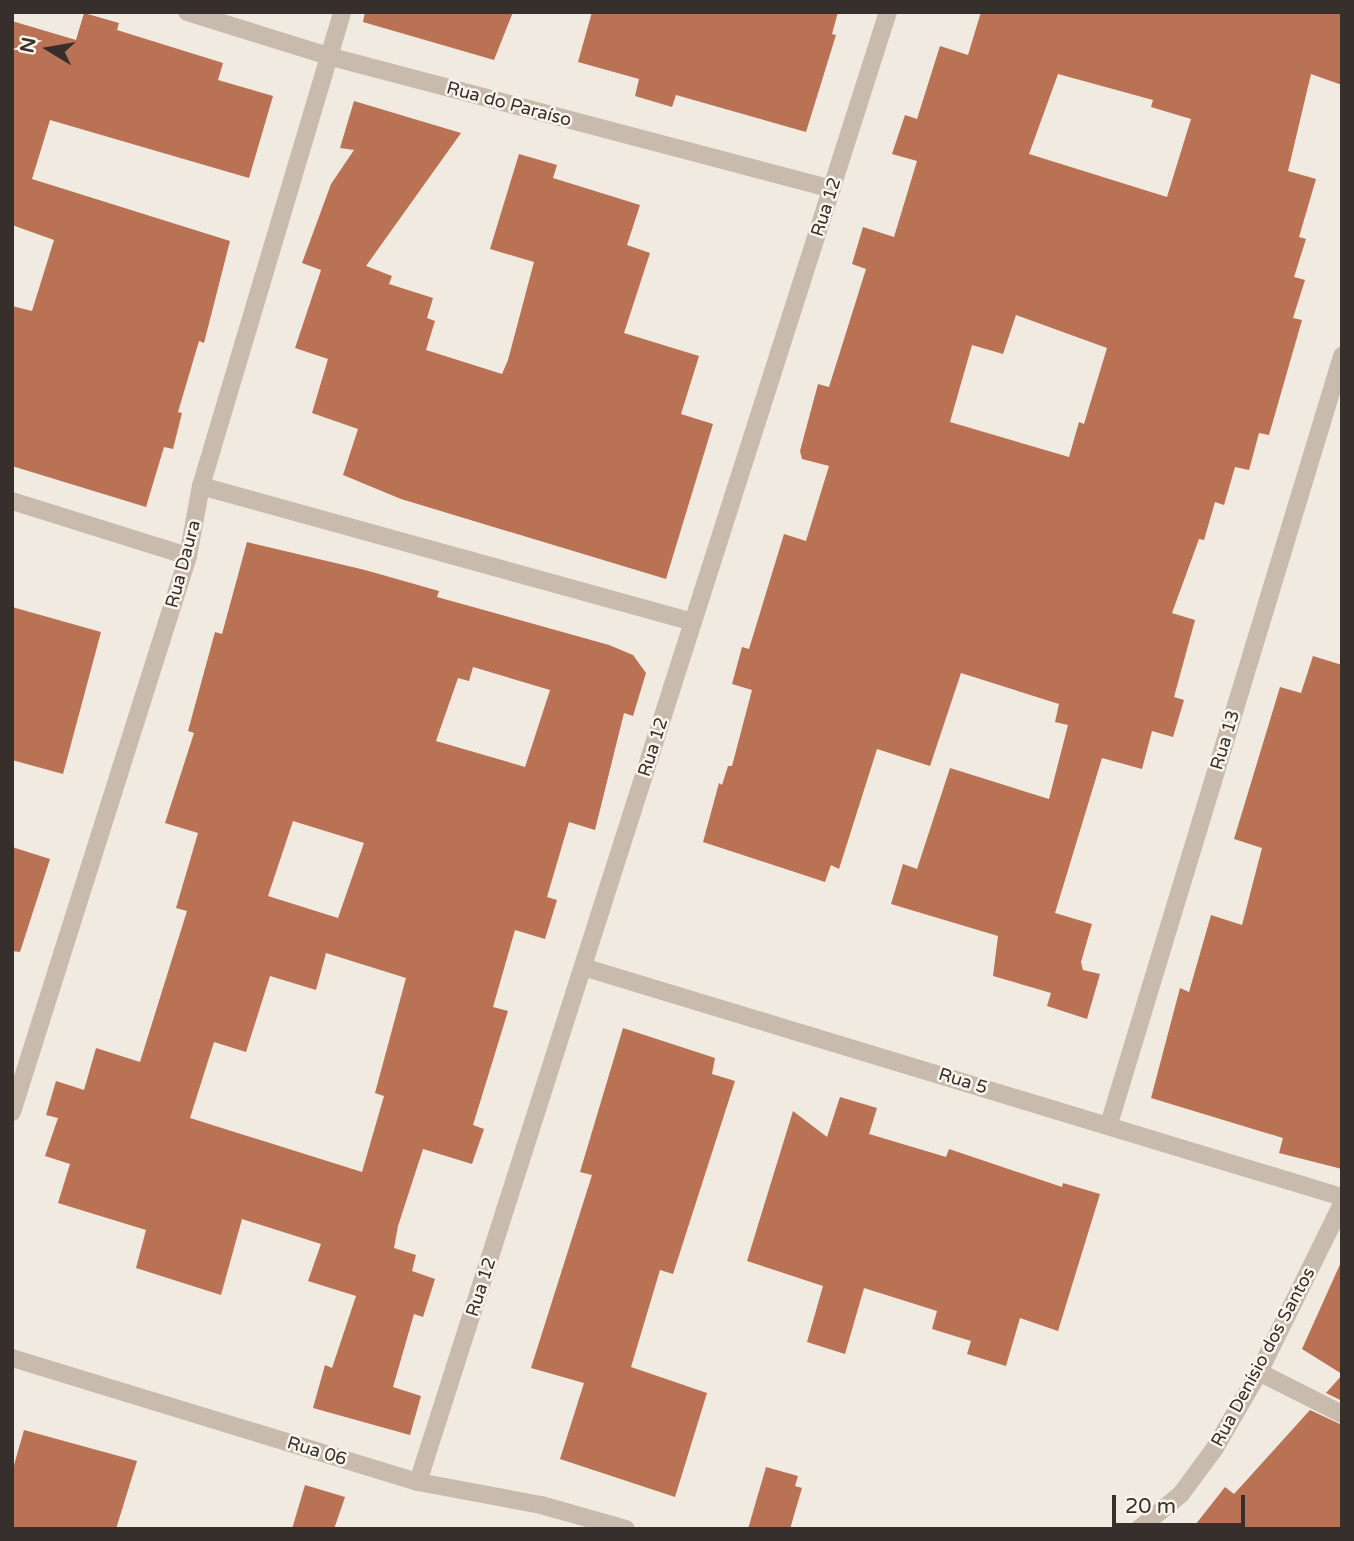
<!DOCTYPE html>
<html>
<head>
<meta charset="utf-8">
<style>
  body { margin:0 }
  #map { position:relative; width:1354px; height:1541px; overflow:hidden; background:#f1eae0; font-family:"Varela Round",sans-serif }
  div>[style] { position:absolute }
  .building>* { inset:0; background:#ba7255 }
  .minor>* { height:18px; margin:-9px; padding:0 9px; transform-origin:9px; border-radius:9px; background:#c8bbad }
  span { translate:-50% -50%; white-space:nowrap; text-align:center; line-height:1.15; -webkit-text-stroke:5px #f9f4ec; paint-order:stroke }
  .street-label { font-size:18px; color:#372f2b }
  .frame { position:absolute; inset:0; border:14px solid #372f2b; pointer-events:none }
  .north { position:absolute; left:14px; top:14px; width:70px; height:70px; -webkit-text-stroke:5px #f9f4ec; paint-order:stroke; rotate:281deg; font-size:19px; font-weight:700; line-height:28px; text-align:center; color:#372f2b }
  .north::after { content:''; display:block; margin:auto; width:24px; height:32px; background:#372f2b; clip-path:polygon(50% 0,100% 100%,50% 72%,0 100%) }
  .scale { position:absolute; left:1112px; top:1495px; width:133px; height:32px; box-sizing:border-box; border:4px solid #372f2b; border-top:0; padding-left:9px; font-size:21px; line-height:24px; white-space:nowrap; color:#372f2b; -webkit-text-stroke:5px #f9f4ec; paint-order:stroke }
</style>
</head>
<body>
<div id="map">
  <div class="building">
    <div style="clip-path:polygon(365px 12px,513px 12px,494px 60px,363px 22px)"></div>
    <div style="clip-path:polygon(592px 12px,838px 12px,832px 34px,836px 35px,806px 132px,676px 95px,672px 107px,635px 96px,639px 79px,578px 62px)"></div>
    <div style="clip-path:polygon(evenodd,981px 12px,1342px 12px,1342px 85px,1311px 74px,1288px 171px,1316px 179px,1299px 237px,1306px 239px,1294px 277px,1305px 280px,1293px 318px,1302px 320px,1269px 435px,1259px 433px,1249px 470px,1235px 467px,1224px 505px,1215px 502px,1204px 540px,1199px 539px,1172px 613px,1195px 620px,1174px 697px,1184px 700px,1173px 737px,1152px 731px,1142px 769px,1102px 758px,1055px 913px,1092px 924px,1081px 962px,1083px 970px,1100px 974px,1087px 1019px,1047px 1006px,1051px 993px,993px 976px,998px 936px,891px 904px,903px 864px,917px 869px,950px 768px,1049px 799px,1068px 725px,1055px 722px,1059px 704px,961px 673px,930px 766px,877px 749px,839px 869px,831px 865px,825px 882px,703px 842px,719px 783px,722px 785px,728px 766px,732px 766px,752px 690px,732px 684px,742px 647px,749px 649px,784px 534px,806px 541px,829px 466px,802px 459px,800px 451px,818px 384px,829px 387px,866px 269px,852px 264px,863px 227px,894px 237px,917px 161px,892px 154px,905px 115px,917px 119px,940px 46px,968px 55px,981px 12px,1058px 74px,1153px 100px,1151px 107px,1191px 119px,1167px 197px,1029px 154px,1058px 74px,981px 12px,1016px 315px,1107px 348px,1084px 424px,1079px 422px,1069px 457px,950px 422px,972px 345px,1003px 354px,1016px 315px)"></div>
    <div style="clip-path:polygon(84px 13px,119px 23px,117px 30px,223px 63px,218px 80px,273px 96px,249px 178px,50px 120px,32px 179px,230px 241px,204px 343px,199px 341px,178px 412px,182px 413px,173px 449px,164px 447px,146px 507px,12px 466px,12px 306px,32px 311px,54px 240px,12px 225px,12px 21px,76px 40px)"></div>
    <div style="clip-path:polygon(354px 101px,461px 133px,366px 266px,392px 276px,389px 284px,433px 298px,427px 318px,435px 321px,426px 350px,502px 374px,508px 360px,534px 262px,490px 249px,519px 154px,557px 165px,553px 178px,640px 205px,627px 245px,650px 253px,624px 333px,699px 356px,681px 414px,713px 424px,666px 579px,401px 499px,343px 475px,358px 429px,312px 413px,328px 359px,295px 348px,321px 270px,302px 263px,331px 184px,354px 150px,340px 148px)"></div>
    <div style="clip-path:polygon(evenodd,247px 542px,365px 570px,439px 591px,437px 597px,609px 645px,633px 655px,646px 673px,633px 716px,624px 713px,595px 830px,569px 822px,547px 897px,557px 900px,545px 939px,515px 930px,493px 1007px,508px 1011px,473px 1125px,484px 1129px,472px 1164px,423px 1149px,398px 1226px,394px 1248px,416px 1255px,412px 1271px,435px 1279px,423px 1317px,414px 1314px,393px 1387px,421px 1396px,410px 1435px,313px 1408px,325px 1365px,332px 1368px,356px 1296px,308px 1281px,321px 1244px,242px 1219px,221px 1295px,136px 1268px,146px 1230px,58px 1203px,70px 1164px,45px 1156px,58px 1118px,46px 1115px,56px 1081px,84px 1090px,96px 1048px,140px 1062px,187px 911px,176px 908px,198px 833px,165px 823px,194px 733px,188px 731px,215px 632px,222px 634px,247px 542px,473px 667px,550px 690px,525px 767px,436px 741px,458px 678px,469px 681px,473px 667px,247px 542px,293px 821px,364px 843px,338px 918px,268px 896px,293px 821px,247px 542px,326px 953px,406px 978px,375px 1093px,384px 1096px,362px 1172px,190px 1118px,214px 1042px,246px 1052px,270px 976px,316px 990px,326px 953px)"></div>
    <div style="clip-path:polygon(12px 607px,101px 632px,63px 774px,12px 760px)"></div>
    <div style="clip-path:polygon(1313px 656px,1342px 665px,1342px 1169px,1279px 1153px,1283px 1138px,1151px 1098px,1180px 988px,1189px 992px,1211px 915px,1242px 925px,1262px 848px,1234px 839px,1280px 687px,1301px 693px)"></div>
    <div style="clip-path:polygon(12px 847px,50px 859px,20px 952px,12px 951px)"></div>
    <div style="clip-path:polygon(623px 1028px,715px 1058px,712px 1074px,735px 1081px,673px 1274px,660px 1270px,631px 1367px,707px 1393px,675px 1497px,560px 1459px,584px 1383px,531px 1368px,592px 1175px,580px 1172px)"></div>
    <div style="clip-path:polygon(840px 1097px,877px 1108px,869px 1134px,946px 1157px,949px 1149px,1062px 1187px,1063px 1183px,1100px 1194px,1058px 1331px,1020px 1318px,1006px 1366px,967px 1354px,971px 1341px,932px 1329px,937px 1311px,864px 1288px,845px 1354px,807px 1342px,823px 1286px,747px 1261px,793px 1111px,827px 1137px)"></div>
    <div style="clip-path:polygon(1342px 1260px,1342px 1374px,1302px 1349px)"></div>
    <div style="clip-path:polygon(1342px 1375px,1342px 1401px,1326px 1393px)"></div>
    <div style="clip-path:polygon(1310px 1410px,1342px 1425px,1342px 1529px,1192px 1529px,1225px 1487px,1234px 1494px)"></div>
    <div style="clip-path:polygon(24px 1430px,137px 1461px,116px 1529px,12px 1529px,12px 1472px)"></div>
    <div style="clip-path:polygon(766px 1467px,798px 1476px,795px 1486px,802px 1488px,790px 1529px,748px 1529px)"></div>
    <div style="clip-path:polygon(305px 1485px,345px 1497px,334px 1529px,292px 1529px)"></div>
  </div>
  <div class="minor">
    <div style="left:187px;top:12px;width:148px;rotate:17.3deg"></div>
    <div style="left:328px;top:56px;width:521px;rotate:14.78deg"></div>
    <div style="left:201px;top:486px;width:510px;rotate:15.45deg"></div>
    <div style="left:12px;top:501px;width:184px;rotate:17.4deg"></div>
    <div style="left:583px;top:967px;width:793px;rotate:16.86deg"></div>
    <div style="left:12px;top:1112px;width:583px;rotate:-72.43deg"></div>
    <div style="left:188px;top:556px;width:71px;rotate:-79.5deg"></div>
    <div style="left:201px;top:486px;width:495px;rotate:-73.4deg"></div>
    <div style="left:1109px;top:1124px;width:803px;rotate:-73.12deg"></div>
    <div style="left:12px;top:1358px;width:425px;rotate:17deg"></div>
    <div style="left:418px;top:1482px;width:125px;rotate:10.6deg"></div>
    <div style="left:541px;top:1505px;width:88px;rotate:15.8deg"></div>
    <div style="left:1259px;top:1372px;width:93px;rotate:26.8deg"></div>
    <div style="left:418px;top:1482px;width:1543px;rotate:-72.27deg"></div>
    <div style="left:1139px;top:1529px;width:55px;rotate:-39.8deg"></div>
    <div style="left:1181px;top:1494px;width:57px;rotate:-53.5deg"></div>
    <div style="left:1215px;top:1448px;width:88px;rotate:-59.9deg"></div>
    <div style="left:1259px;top:1372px;width:187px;rotate:-63.7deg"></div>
  </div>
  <div class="street-label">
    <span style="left:509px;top:104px;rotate:15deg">Rua do Paraíso</span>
    <span style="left:826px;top:207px;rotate:-72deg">Rua 12</span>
    <span style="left:183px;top:564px;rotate:-75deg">Rua Daura</span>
    <span style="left:1225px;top:740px;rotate:-73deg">Rua 13</span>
    <span style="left:653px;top:747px;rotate:-72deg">Rua 12</span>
    <span style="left:963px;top:1081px;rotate:17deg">Rua 5</span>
    <span style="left:481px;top:1287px;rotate:-72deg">Rua 12</span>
    <span style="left:1263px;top:1357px;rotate:-62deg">Rua Denísio dos Santos</span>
    <span style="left:317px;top:1451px;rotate:17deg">Rua 06</span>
  </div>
  <div class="frame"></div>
  <div class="north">N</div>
  <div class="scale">20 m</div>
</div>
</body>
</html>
